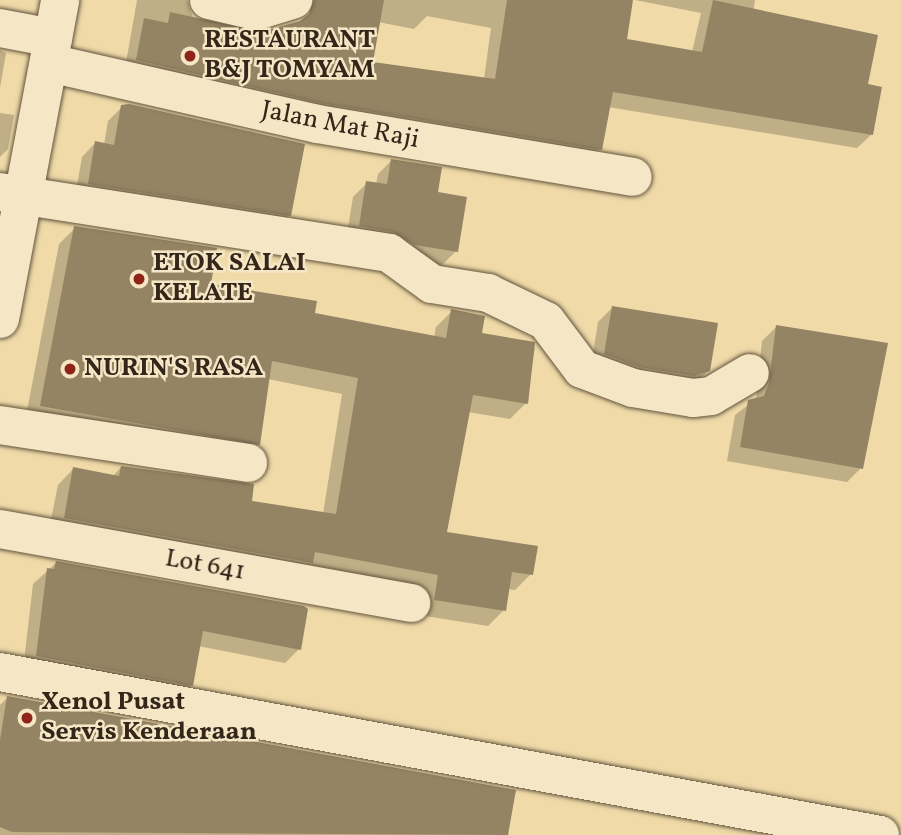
<!DOCTYPE html>
<html>
<head>
<meta charset="utf-8">
<style>
  body { margin:0 }
  #map { position:relative; width:901px; height:835px; overflow:hidden; background:#efdaa8; font-family:Vollkorn,serif }
  div>[style] { position:absolute }
  .shadow>* { inset:0; background:#0003 }
  .building>* { inset:0; background:#958464 }
  .roads { filter:drop-shadow(0 0 2px #63543e) drop-shadow(0 0 2px #63543e) }
  .street>* { height:38px; margin:-19px; padding:0 19px; transform-origin:19px; border-radius:19px; background:#f5e7c6 }
  .secondary>* { height:38px; margin:-19px; padding:0 19px; transform-origin:19px; border-radius:19px; background:#f5e7c6 }
  .dots>* { width:19px; height:19px; translate:-50% -50%; box-sizing:border-box; border:4px solid #f5e7c6; border-radius:50% }
  span { translate:-50% -50%; white-space:nowrap; text-align:center; line-height:1.15; -webkit-text-stroke:5px #f5e7c6; paint-order:stroke }
  .poi-label { font-size:26px; color:#34271a; font-weight:700 }
  .left { translate:0 -50%; text-align:left }
  .street-label { font-size:26px; color:#34271a }
</style>
</head>
<body>
<div id="map">
  <div class="shadow">
    <div style="clip-path:polygon(evenodd,137px 0,187px 0,193px 18px,323px 46px,330px 0,631px 0,625px 40px,692px 52px,701px 13px,635px 0,755px 0,753px 14px,866px 86px,871px 135px,857px 148px,608px 107px,600px 149px,586px 163px,124px 74px,137px 0,427px 16px,491px 28px,484px 79px,371px 64px,378px 22px,414px 29px,427px 16px)"></div>
    <div style="clip-path:polygon(0 50px,6px 53px,0 88px)"></div>
    <div style="clip-path:polygon(122px 107px,290px 215px,276px 229px,75px 197px,82px 157px,95px 143px,104px 145px,108px 121px)"></div>
    <div style="clip-path:polygon(0 113px,14px 115px,8px 149px,0 157px)"></div>
    <div style="clip-path:polygon(392px 160px,436px 194px,456px 251px,442px 265px,401px 258px,346px 240px,353px 197px,367px 183px,376px 184px,378px 174px)"></div>
    <div style="clip-path:polygon(75px 228px,209px 285px,313px 314px,434px 337px,436px 327px,452px 311px,480px 335px,535px 347px,526px 403px,510px 419px,468px 412px,445px 533px,531px 574px,515px 590px,508px 589px,504px 610px,488px 626px,419px 615px,48px 534px,58px 485px,74px 468px,113px 476px,121px 467px,250px 502px,323px 514px,342px 394px,268px 379px,258px 444px,242px 460px,25px 421px,59px 244px)"></div>
    <div style="clip-path:polygon(612px 308px,709px 370px,694px 385px,591px 367px,598px 322px)"></div>
    <div style="clip-path:polygon(776px 327px,861px 468px,847px 482px,727px 461px,735px 415px,756px 399px,762px 341px)"></div>
    <div style="clip-path:polygon(56px 563px,299px 649px,285px 663px,198px 646px,192px 685px,178px 699px,23px 670px,33px 584px)"></div>
    <div style="clip-path:polygon(8px 697px,514px 791px,506px 835px,0 835px,0 705px)"></div>
  </div>
  <div class="building">
    <div style="clip-path:polygon(314px 0,384px 0,373px 62px,495px 79px,507px 0,633px 0,627px 39px,702px 52px,713px 0,878px 35px,868px 84px,882px 87px,873px 135px,613px 92px,602px 150px,321px 103px,136px 60px,144px 18px,168px 23px,170px 12px,262px 32px,300px 21px,309px 14px)"></div>
    <div style="clip-path:polygon(129px 104px,305px 144px,291px 216px,88px 184px,95px 141px,114px 145px,121px 105px)"></div>
    <div style="clip-path:polygon(391px 159px,442px 167px,438px 192px,467px 197px,458px 252px,415px 245px,393px 232px,359px 226px,366px 181px,387px 184px)"></div>
    <div style="clip-path:polygon(74px 226px,217px 248px,211px 284px,317px 301px,315px 313px,446px 338px,451px 309px,485px 316px,482px 333px,535px 342px,528px 404px,473px 395px,447px 532px,538px 546px,533px 575px,512px 572px,506px 611px,434px 600px,438px 575px,315px 552px,313px 563px,64px 518px,73px 467px,119px 476px,121px 466px,254px 484px,252px 501px,336px 514px,358px 378px,272px 361px,260px 445px,40px 406px)"></div>
    <div style="clip-path:polygon(612px 306px,718px 323px,710px 371px,694px 376px,639px 367px,604px 354px)"></div>
    <div style="clip-path:polygon(776px 325px,888px 343px,863px 469px,740px 447px,748px 400px,764px 396px,769px 383px)"></div>
    <div style="clip-path:polygon(56px 561px,304px 606px,308px 609px,301px 650px,203px 631px,193px 686px,36px 656px,47px 568px,54px 569px)"></div>
    <div style="clip-path:polygon(7px 696px,516px 790px,508px 835px,12px 832px,0 827px,0 740px)"></div>
  </div>
  <div class="roads">
    <div class="street">
      <div style="left:209px;top:0;width:48px;rotate:13.2deg"></div>
      <div style="left:256px;top:11px;width:39px;rotate:-17deg"></div>
      <div style="left:0;top:28px;width:54px;rotate:10.7deg"></div>
      <div style="left:49px;top:63px;width:275px;rotate:12.8deg"></div>
      <div style="left:317px;top:124px;width:320px;rotate:9.5deg"></div>
      <div style="left:0;top:192px;width:394px;rotate:8.9deg"></div>
      <div style="left:389px;top:253px;width:53px;rotate:35.8deg"></div>
      <div style="left:432px;top:284px;width:57px;rotate:9.1deg"></div>
      <div style="left:488px;top:293px;width:64px;rotate:25.8deg"></div>
      <div style="left:546px;top:321px;width:60px;rotate:53.1deg"></div>
      <div style="left:582px;top:369px;width:54px;rotate:20.4deg"></div>
      <div style="left:633px;top:388px;width:61px;rotate:9.5deg"></div>
      <div style="left:693px;top:398px;width:18px;rotate:-6deg"></div>
      <div style="left:711px;top:396px;width:45px;rotate:-30.5deg"></div>
      <div style="left:0;top:425px;width:251px;rotate:8.7deg"></div>
      <div style="left:0;top:529px;width:418px;rotate:10.2deg"></div>
      <div style="left:0;top:672px;width:895px;rotate:10.49deg"></div>
    </div>
    <div class="secondary">
      <div style="left:0;top:319px;width:325px;rotate:-79.3deg"></div>
    </div>
  </div>
  <div class="dots">
    <div style="left:190px;top:56px;background:#8f2418"></div>
    <div style="left:139px;top:279px;background:#8f2418"></div>
    <div style="left:70px;top:369px;background:#8f2418"></div>
    <div style="left:27px;top:718px;background:#8f2418"></div>
  </div>
  <div class="poi-label">
    <span class="left" style="left:204px;top:56px">RESTAURANT<br>B&amp;J TOMYAM</span>
    <span class="left" style="left:153px;top:279px">ETOK SALAI<br>KELATE</span>
    <span class="left" style="left:84px;top:369px">NURIN'S RASA</span>
    <span class="left" style="left:41px;top:718px">Xenol Pusat<br>Servis Kenderaan</span>
  </div>
  <div class="street-label">
    <span style="left:340px;top:126px;rotate:11deg">Jalan Mat Raji</span>
    <span style="left:205px;top:566px;rotate:10deg">Lot 641</span>
  </div>
</div>
</body>
</html>
